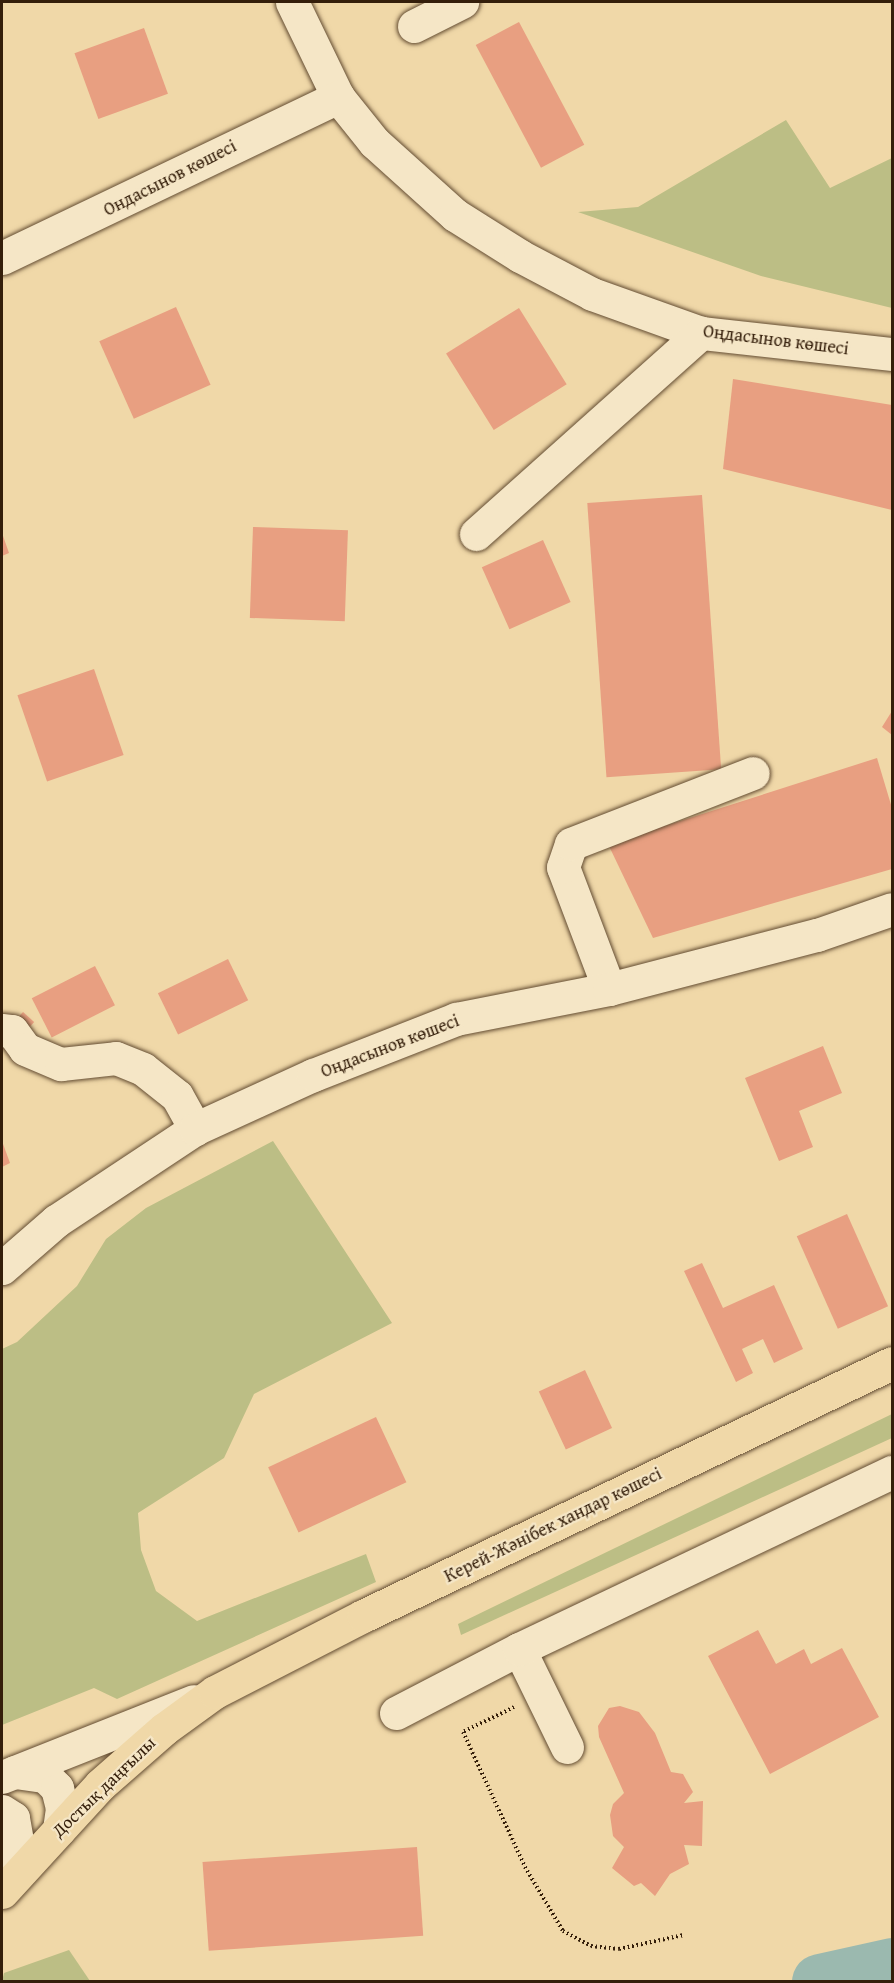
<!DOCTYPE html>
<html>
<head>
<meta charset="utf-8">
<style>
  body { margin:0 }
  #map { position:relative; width:894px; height:1983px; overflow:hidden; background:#f0d8a8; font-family:"Gentium Book Plus",serif }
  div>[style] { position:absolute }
  .green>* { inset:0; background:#bcbe85 }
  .river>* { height:56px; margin:-28px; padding:0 28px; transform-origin:28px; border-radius:28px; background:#9bb9af }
  .building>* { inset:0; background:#e89f81; transform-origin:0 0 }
  .path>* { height:4px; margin-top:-2px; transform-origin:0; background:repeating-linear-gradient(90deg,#341e0a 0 1.5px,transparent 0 4.5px) }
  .roads { filter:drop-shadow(0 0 2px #634c32) drop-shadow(0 0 2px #634c32) }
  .minor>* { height:33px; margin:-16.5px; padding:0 16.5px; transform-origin:16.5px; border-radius:16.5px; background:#f5e6c6 }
  .major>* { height:33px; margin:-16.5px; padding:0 16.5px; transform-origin:16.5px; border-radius:16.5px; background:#f0d8a8 }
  span { translate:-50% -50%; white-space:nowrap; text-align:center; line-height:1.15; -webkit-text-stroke:4.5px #f5e6c6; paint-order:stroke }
  .street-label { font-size:18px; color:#341e0a }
  .frame { position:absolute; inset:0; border:3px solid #341e0a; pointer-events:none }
</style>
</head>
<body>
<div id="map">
  <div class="green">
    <div style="clip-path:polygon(786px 120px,830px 188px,892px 158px,892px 308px,761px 276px,578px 212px,638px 207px)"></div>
    <div style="clip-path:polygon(273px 1141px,392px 1323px,254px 1394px,224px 1458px,138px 1513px,141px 1550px,156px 1591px,197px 1621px,366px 1554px,376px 1582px,117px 1699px,94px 1688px,2px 1725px,2px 1349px,17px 1342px,77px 1286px,106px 1239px,146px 1208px)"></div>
    <div style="clip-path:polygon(892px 1414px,892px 1438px,461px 1635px,458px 1624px)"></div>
    <div style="clip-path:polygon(69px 1950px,90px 1981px,2px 1981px,4px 1973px)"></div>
  </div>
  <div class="river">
    <div style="left:820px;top:1982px;width:74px;rotate:-12.5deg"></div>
  </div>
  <div class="building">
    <div style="left:519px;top:22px;width:139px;height:49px;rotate:62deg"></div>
    <div style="left:144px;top:28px;width:70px;height:74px;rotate:70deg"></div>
    <div style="left:176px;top:307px;width:85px;height:84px;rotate:66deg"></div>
    <div style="left:519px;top:308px;width:90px;height:86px;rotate:58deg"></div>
    <div style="clip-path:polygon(733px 379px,892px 405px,892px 510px,723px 469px)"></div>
    <div style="left:702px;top:495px;width:275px;height:115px;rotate:86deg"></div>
    <div style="left:253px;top:527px;width:95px;height:91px;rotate:2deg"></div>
    <div style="clip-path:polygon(2px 533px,9px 553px,2px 556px)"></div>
    <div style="left:543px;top:540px;width:68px;height:67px;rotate:66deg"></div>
    <div style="left:94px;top:669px;width:91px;height:81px;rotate:71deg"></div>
    <div style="clip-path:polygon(892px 711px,892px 735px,882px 727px)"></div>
    <div style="clip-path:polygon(877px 758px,892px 808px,892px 869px,653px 938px,608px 844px)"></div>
    <div style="left:228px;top:959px;width:46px;height:78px;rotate:64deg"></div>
    <div style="left:95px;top:966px;width:44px;height:71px;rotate:63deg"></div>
    <div style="left:23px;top:1012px;width:15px;height:11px;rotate:42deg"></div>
    <div style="clip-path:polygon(823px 1046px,842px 1093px,799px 1111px,813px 1147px,779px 1161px,745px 1078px)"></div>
    <div style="clip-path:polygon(2px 1141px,10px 1163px,2px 1167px)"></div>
    <div style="left:847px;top:1214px;width:101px;height:55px;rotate:66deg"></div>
    <div style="clip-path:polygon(702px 1263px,723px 1308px,774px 1285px,803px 1349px,774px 1363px,763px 1339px,742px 1349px,753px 1373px,736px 1382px,684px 1271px)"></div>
    <div style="left:585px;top:1370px;width:64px;height:51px;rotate:65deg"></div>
    <div style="left:376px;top:1417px;width:72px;height:119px;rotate:65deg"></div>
    <div style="clip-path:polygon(758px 1630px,776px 1664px,804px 1649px,811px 1664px,842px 1648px,879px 1717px,770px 1774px,708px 1656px)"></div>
    <div style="clip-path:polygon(620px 1706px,639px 1712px,655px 1733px,671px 1772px,683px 1774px,693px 1792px,684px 1803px,703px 1801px,702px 1846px,684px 1845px,689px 1864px,670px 1874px,655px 1896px,641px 1883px,634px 1886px,612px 1868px,624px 1847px,613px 1836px,610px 1815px,613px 1804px,624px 1793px,599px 1737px,598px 1726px,609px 1708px)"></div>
    <div style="left:417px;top:1847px;width:89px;height:215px;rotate:86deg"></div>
  </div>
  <div class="path">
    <div style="left:514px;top:1707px;width:57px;rotate:153.9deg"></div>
    <div style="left:463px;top:1732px;width:149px;rotate:65.3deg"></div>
    <div style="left:525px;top:1867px;width:74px;rotate:59.3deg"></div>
    <div style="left:563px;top:1931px;width:32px;rotate:28deg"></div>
    <div style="left:591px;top:1946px;width:28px;rotate:6deg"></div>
    <div style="left:619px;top:1949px;width:66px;rotate:-12.2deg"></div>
  </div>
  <div class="roads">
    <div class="minor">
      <div style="left:292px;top:2px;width:106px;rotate:64.2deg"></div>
      <div style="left:338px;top:97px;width:58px;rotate:51.3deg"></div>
      <div style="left:374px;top:142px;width:109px;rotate:42deg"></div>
      <div style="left:455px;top:215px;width:77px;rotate:32.2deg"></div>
      <div style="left:520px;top:256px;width:81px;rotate:27.8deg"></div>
      <div style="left:592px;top:294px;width:116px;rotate:19.7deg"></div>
      <div style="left:701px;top:333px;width:192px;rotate:6.3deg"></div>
      <div style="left:414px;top:26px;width:54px;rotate:-26.6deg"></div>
      <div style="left:2px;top:258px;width:373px;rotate:-25.6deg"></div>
      <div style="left:476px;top:534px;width:302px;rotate:-41.8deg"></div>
      <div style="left:609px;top:989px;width:130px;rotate:-110.7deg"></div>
      <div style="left:563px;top:867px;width:24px;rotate:-71deg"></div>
      <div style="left:571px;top:844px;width:195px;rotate:-21.3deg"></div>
      <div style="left:2px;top:1030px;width:10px;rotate:6deg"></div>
      <div style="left:12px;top:1031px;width:22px;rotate:54deg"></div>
      <div style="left:25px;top:1049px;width:39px;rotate:23deg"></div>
      <div style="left:61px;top:1064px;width:55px;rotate:-6.2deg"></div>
      <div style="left:116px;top:1058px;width:29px;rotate:22deg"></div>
      <div style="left:143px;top:1069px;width:43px;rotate:38.5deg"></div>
      <div style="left:177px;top:1096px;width:38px;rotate:61deg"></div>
      <div style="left:2px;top:1268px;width:72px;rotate:-41deg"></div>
      <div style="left:56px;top:1221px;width:167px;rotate:-33.5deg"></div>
      <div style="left:195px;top:1129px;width:130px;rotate:-24.6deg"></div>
      <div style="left:313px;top:1075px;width:154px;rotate:-21.4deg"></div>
      <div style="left:456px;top:1019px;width:156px;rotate:-11.1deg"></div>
      <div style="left:609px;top:989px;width:215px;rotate:-14.6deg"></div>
      <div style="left:817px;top:935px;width:79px;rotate:-19.1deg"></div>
      <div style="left:396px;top:1713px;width:139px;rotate:-27.5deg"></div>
      <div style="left:567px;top:1747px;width:109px;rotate:-116.1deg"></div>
      <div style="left:519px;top:1649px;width:413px;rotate:-25.4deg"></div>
      <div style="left:15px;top:1772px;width:30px;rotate:8deg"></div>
      <div style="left:45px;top:1776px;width:17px;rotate:45deg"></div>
      <div style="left:57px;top:1788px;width:21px;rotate:76deg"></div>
      <div style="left:62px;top:1808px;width:22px;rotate:98deg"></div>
      <div style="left:2px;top:1777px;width:206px;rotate:-21.6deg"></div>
      <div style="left:2px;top:1811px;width:13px;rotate:32deg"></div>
      <div style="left:13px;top:1818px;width:23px;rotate:80deg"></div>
      <div style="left:17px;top:1841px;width:47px;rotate:108.4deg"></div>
    </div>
    <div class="major">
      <div style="left:2px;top:1892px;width:145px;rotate:-47.5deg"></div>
      <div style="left:100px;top:1785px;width:85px;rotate:-41.2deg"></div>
      <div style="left:164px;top:1729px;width:63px;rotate:-36deg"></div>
      <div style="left:215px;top:1692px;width:166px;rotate:-27.2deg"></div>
      <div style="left:363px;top:1616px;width:586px;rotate:-25.56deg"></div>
    </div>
  </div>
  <div class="street-label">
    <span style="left:170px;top:178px;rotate:-27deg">Ондасынов көшесі</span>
    <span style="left:776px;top:340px;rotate:7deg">Оңдасынов көшесі</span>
    <span style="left:390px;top:1046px;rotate:-21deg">Оңдасынов көшесі</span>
    <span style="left:553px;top:1525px;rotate:-26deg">Керей-Жәнібек хандар көшесі</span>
    <span style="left:104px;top:1787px;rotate:-44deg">Достық даңғылы</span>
  </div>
  <div class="frame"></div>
</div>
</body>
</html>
